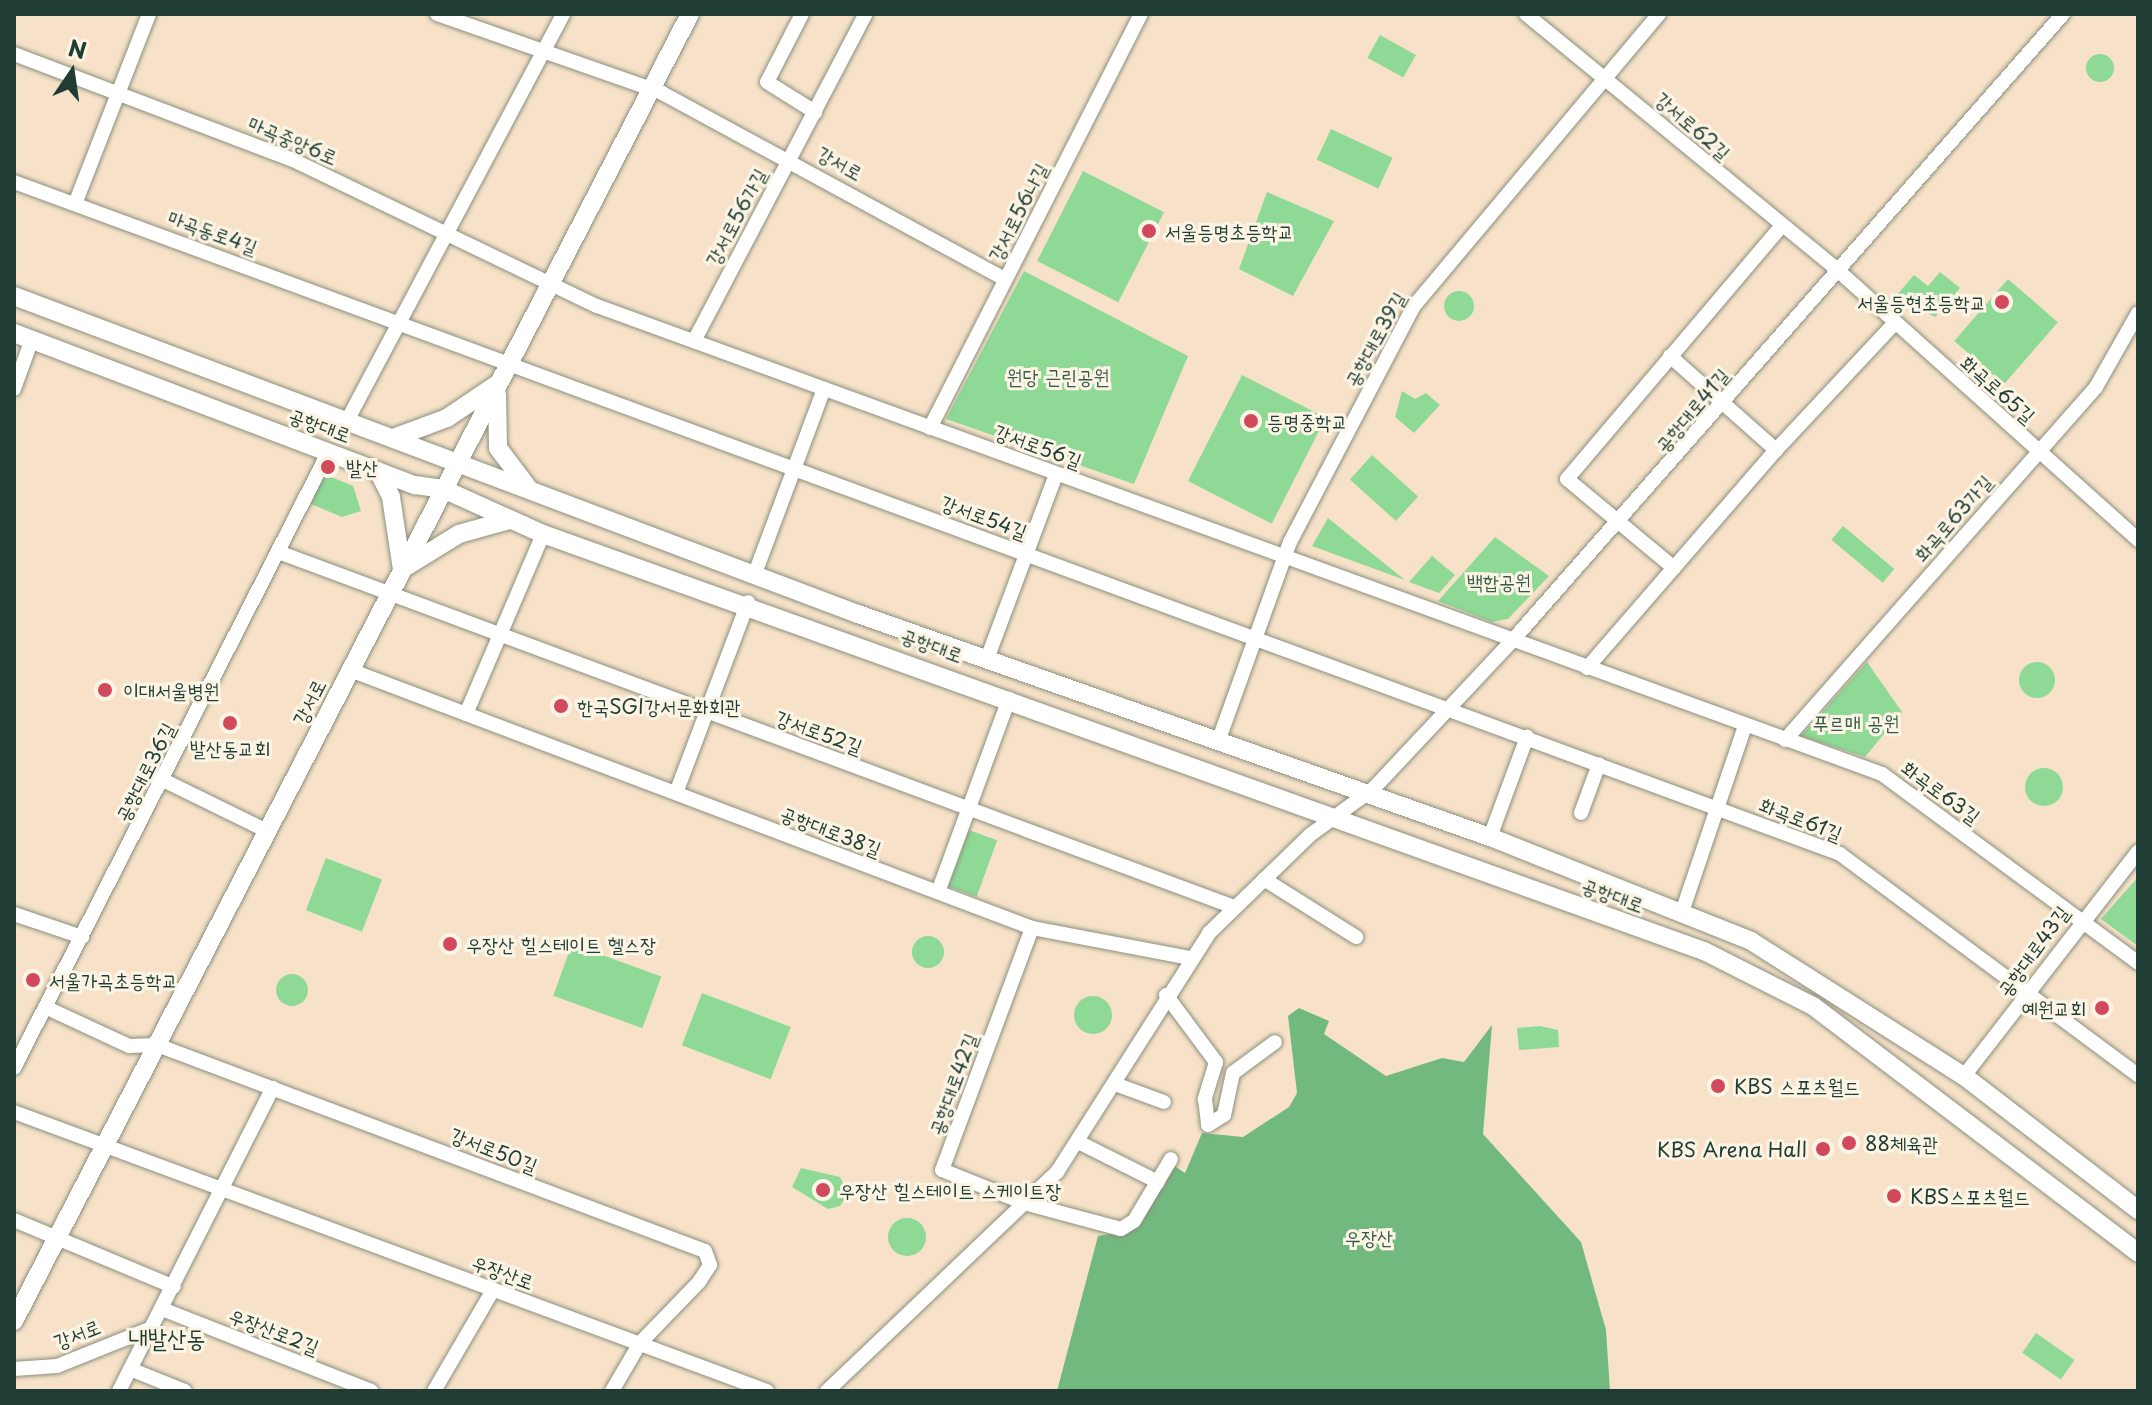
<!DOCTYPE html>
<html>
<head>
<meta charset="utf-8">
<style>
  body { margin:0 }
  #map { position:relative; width:2152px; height:1405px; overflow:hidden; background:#f7e2c9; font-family:"Playpen Sans","Poor Story",sans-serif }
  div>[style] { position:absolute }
  .green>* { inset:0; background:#8ed996; transform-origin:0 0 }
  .round { border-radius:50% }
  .forest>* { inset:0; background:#72b97f }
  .roads { filter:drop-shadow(0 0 2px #8b907e) drop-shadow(0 0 2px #8b907e) }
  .minor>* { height:14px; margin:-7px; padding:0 7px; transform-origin:7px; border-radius:7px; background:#fff }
  .major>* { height:18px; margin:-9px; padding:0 9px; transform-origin:9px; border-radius:9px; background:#fff }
  .dots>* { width:22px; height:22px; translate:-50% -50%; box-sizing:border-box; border:4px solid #fcf5e5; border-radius:50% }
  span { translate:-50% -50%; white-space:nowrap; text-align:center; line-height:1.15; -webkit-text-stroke:6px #fcf5e5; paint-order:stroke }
  .street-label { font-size:20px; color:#1f3d34 }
  .poi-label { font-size:20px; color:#1f3d34 }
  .left { translate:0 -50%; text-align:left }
  .right { translate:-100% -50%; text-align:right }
  .park-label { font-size:20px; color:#355c48 }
  .quarter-label { font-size:24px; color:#1f3d34 }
  .frame { position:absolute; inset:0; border:16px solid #1f3d34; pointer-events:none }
  .north { position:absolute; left:32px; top:32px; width:80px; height:80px; -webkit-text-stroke:6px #fcf5e5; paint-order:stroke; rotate:13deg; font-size:22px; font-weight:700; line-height:32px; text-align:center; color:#1f3d34 }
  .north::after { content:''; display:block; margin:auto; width:28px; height:36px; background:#1f3d34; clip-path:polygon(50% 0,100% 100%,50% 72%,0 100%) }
</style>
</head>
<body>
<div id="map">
  <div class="green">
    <div style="left:1380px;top:35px;width:41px;height:26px;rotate:29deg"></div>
    <div class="round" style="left:2086px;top:54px;width:28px;height:28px"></div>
    <div style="left:1331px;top:129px;width:68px;height:34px;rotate:25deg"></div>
    <div style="left:1083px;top:171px;width:91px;height:101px;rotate:27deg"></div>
    <div style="clip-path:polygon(1267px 192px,1334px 221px,1293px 296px,1239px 269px)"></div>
    <div style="clip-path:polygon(1024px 271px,1188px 356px,1134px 484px,946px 419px)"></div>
    <div style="clip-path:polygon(1940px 272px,1960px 288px,1935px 317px,1896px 296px,1914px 275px,1928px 286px)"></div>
    <div style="left:2008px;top:279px;width:66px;height:82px;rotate:41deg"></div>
    <div class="round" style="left:1444px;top:291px;width:30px;height:30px"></div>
    <div style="left:1242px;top:375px;width:94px;height:119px;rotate:27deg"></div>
    <div style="clip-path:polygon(1402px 391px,1415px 399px,1426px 393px,1440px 405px,1414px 433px,1395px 417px)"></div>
    <div style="left:1372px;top:455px;width:62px;height:33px;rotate:42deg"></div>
    <div style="clip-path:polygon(324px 474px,353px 486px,361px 511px,342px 517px,311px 504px)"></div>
    <div style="clip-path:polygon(1328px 518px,1405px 580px,1312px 546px)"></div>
    <div style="left:1843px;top:526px;width:67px;height:18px;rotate:40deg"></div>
    <div style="clip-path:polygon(1495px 537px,1549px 576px,1508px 619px,1492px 622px,1438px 601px)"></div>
    <div style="clip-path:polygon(1432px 556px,1455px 575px,1439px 593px,1409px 582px)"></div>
    <div style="clip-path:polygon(1867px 662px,1902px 712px,1865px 757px,1801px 736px)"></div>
    <div class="round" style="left:2019px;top:662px;width:36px;height:36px"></div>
    <div class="round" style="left:2025px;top:768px;width:38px;height:38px"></div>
    <div style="left:969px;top:830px;width:30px;height:60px;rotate:20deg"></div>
    <div style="left:326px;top:858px;width:60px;height:56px;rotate:21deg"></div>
    <div style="clip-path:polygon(2138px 877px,2138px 946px,2101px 919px)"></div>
    <div class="round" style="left:912px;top:936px;width:32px;height:32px"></div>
    <div style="left:572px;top:944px;width:95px;height:55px;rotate:20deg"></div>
    <div class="round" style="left:276px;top:974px;width:32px;height:32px"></div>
    <div style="left:702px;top:993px;width:95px;height:56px;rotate:21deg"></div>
    <div class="round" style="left:1074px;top:996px;width:38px;height:38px"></div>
    <div style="clip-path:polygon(1540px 1026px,1558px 1030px,1559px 1047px,1519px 1050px,1517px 1028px)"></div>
    <div style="clip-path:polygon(801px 1168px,840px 1177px,848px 1194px,840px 1206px,828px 1209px,792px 1187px)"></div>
    <div class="round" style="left:888px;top:1218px;width:38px;height:38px"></div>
    <div style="left:2036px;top:1333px;width:47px;height:24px;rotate:35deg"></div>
  </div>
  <div class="forest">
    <div style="clip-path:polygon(1299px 1008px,1329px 1021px,1324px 1034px,1386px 1076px,1442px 1058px,1464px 1062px,1492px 1025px,1483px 1134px,1581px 1242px,1606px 1330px,1610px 1391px,1057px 1391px,1098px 1236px,1134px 1230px,1173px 1165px,1185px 1173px,1202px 1133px,1243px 1137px,1289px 1107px,1297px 1093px,1288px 1016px)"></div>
  </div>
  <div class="roads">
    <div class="minor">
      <div style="left:437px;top:14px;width:238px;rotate:19.3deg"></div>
      <div style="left:662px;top:93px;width:390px;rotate:28.5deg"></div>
      <div style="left:802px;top:14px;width:76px;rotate:117.2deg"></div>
      <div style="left:767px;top:82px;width:57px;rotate:32deg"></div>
      <div style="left:1526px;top:14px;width:399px;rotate:39.4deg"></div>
      <div style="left:1834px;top:267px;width:409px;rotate:41.9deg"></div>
      <div style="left:14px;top:54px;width:296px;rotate:20.8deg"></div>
      <div style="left:291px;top:159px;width:339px;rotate:25.7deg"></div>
      <div style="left:597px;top:306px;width:1368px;rotate:20.01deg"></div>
      <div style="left:1882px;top:774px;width:318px;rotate:36.4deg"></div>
      <div style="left:14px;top:182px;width:1946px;rotate:20.2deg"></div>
      <div style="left:1840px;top:854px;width:371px;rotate:36.6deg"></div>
      <div style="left:75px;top:204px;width:204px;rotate:-68.7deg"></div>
      <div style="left:694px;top:341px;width:369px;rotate:-62.3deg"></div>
      <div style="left:1670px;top:356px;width:142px;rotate:41.6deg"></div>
      <div style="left:1776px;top:450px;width:171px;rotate:-46.9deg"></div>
      <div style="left:14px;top:389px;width:53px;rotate:-70.2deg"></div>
      <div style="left:349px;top:417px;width:456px;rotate:-62deg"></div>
      <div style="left:930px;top:428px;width:465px;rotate:-63deg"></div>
      <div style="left:281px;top:553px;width:1017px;rotate:20.38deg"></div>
      <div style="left:1674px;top:568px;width:139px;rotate:-140.2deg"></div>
      <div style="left:1567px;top:479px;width:329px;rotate:-49.7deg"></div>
      <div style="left:754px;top:576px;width:200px;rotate:-69.5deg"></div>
      <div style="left:987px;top:659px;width:197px;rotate:-69.5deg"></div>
      <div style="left:1587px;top:668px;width:289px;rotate:-49.1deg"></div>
      <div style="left:350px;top:670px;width:729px;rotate:20.72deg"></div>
      <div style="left:1032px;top:928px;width:161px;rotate:10.8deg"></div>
      <div style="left:466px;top:714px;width:196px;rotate:-66.8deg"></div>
      <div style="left:1219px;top:739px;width:209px;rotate:-70.2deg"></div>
      <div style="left:1290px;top:542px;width:267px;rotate:-62.3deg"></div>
      <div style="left:1414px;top:306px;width:381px;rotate:-50deg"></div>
      <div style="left:1785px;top:740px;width:470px;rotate:-48.6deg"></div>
      <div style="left:2096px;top:387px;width:85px;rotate:-60.4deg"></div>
      <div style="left:163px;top:780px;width:116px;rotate:26.1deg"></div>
      <div style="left:676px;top:793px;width:204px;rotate:-69.3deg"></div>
      <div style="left:1581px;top:813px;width:52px;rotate:-69.8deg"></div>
      <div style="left:1490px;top:837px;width:107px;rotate:-69.7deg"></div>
      <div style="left:1264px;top:879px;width:109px;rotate:32.2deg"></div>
      <div style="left:938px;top:892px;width:206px;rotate:-69.8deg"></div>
      <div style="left:14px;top:914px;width:72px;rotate:18.7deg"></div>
      <div style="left:1681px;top:915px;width:200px;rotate:-71.3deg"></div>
      <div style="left:1032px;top:928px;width:258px;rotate:110.4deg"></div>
      <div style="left:942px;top:1170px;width:88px;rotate:21.9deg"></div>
      <div style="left:1024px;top:1203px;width:100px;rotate:15deg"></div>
      <div style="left:1121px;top:1229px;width:15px;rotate:-32deg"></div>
      <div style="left:1134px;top:1221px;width:72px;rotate:-59.2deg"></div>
      <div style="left:1166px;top:995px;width:84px;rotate:53.3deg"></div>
      <div style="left:1216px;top:1062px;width:39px;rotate:107deg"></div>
      <div style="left:1205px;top:1099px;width:26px;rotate:83deg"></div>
      <div style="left:1208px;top:1125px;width:19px;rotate:-32deg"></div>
      <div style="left:1224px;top:1115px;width:43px;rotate:-77.9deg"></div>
      <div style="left:1233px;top:1073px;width:52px;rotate:-36.4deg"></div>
      <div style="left:45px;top:1007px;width:93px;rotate:24.9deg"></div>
      <div style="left:129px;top:1046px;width:28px;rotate:-2deg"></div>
      <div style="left:157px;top:1045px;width:585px;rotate:20.6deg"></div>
      <div style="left:705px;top:1251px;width:15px;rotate:70deg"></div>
      <div style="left:710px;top:1265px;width:20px;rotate:123deg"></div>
      <div style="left:699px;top:1282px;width:85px;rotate:134deg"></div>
      <div style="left:640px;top:1343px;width:56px;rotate:120.3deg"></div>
      <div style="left:14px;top:1068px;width:693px;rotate:-62.95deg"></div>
      <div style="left:1964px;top:1076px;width:284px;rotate:-52.2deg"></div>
      <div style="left:1115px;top:1084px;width:52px;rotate:20.2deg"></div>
      <div style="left:14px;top:1112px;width:803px;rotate:20.33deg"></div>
      <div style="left:1080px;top:1143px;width:87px;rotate:26.6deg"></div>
      <div style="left:14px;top:1220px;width:173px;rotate:22.7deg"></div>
      <div style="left:162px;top:1309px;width:225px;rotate:21.4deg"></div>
      <div style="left:14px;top:1369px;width:43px;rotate:-4deg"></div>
      <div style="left:57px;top:1366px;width:102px;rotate:-21.8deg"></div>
      <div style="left:130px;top:1369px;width:59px;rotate:21.8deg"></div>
      <div style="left:119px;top:1391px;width:340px;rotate:-63.1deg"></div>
      <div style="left:434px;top:1391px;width:117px;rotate:-59.7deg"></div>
      <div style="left:827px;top:1391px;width:318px;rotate:-43.6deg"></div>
      <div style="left:1057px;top:1172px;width:283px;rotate:-57.5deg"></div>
      <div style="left:1209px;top:933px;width:141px;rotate:-44.1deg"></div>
      <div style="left:1310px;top:835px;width:78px;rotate:-36.1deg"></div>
      <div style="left:1373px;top:789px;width:203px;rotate:-46.8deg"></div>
      <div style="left:1512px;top:641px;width:835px;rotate:-48.69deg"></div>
    </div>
    <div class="major">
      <div style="left:14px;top:296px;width:902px;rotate:20.65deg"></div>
      <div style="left:858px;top:614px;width:670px;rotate:19.44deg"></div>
      <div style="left:1490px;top:837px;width:281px;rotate:21.7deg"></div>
      <div style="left:1751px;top:941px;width:252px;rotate:32.4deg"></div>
      <div style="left:1964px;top:1076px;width:220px;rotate:37.6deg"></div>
      <div style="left:14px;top:333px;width:429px;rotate:20.8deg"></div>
      <div style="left:415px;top:485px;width:28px;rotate:8deg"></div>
      <div style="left:443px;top:489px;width:110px;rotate:24.2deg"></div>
      <div style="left:543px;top:534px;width:1234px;rotate:19.76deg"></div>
      <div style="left:1704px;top:951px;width:122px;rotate:26.8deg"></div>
      <div style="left:1813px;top:1006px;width:408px;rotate:37.2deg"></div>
      <div style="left:497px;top:394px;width:54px;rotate:88.9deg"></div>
      <div style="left:498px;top:448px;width:51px;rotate:52.9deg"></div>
      <div style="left:396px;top:437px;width:54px;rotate:-20.4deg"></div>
      <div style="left:447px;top:418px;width:59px;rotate:-34deg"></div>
      <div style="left:378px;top:471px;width:29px;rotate:63deg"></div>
      <div style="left:391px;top:497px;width:74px;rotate:81.4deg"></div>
      <div style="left:407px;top:566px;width:61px;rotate:-31.6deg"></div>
      <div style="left:459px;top:534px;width:52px;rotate:-15.6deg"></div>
      <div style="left:14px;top:1321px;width:1471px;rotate:-62.65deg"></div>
    </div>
  </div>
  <div class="dots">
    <div style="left:1149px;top:231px;background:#d1495b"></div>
    <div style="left:2002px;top:302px;background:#d1495b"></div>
    <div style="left:1251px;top:421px;background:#d1495b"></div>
    <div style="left:328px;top:467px;background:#d1495b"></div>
    <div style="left:105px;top:690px;background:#d1495b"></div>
    <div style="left:561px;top:706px;background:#d1495b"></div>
    <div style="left:230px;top:723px;background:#d1495b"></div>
    <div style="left:450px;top:944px;background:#d1495b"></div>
    <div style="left:33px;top:980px;background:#d1495b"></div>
    <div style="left:2102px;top:1008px;background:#d1495b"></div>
    <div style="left:1718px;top:1086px;background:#d1495b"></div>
    <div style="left:1849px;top:1143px;background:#d1495b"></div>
    <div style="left:1823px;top:1149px;background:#d1495b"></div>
    <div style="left:823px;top:1190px;background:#d1495b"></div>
    <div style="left:1894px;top:1196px;background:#d1495b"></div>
  </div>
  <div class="street-label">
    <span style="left:1693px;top:126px;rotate:41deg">강서로62길</span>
    <span style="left:293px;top:140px;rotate:23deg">마곡중앙6로</span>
    <span style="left:840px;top:163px;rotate:29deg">강서로</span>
    <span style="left:1018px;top:212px;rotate:-63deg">강서로56나길</span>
    <span style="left:736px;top:217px;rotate:-62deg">강서로56가길</span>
    <span style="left:213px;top:232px;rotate:20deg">마곡동로4길</span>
    <span style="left:1375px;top:339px;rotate:-61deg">공항대로39길</span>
    <span style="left:1998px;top:389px;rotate:41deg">화곡로65길</span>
    <span style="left:1692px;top:410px;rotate:-50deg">공항대로41길</span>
    <span style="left:320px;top:425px;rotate:20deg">공항대로</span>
    <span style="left:1038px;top:446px;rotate:20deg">강서로56길</span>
    <span style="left:984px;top:517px;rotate:20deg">강서로54길</span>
    <span style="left:1953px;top:518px;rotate:-49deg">화곡로63가길</span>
    <span style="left:932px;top:645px;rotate:20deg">공항대로</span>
    <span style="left:309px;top:702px;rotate:-63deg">강서로</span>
    <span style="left:819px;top:732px;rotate:20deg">강서로52길</span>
    <span style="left:145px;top:772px;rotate:-63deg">공항대로36길</span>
    <span style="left:1941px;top:792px;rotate:36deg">화곡로63길</span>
    <span style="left:1801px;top:819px;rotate:21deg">화곡로61길</span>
    <span style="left:831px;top:831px;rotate:21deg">공항대로38길</span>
    <span style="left:1613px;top:895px;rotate:20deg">공항대로</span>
    <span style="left:2033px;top:951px;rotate:-54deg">공항대로43길</span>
    <span style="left:953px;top:1084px;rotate:-70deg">공항대로42길</span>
    <span style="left:494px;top:1150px;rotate:21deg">강서로50길</span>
    <span style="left:503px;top:1272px;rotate:20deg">우장산로</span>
    <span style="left:274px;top:1331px;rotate:21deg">우장산로2길</span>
    <span style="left:77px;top:1334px;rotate:-21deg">강서로</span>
  </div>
  <div class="poi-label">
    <span class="left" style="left:1165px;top:231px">서울등명초등학교</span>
    <span class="right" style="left:1986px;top:302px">서울등현초등학교</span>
    <span class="left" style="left:1267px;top:421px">등명중학교</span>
    <span class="left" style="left:346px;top:467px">발산</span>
    <span class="left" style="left:123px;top:690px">이대서울병원</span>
    <span class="left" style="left:577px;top:706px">한국SGI강서문화회관</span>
    <span style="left:230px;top:748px">발산동교회</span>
    <span class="left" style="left:466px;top:944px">우장산 힐스테이트 헬스장</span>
    <span class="left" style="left:49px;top:980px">서울가곡초등학교</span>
    <span class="right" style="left:2086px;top:1008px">예원교회</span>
    <span class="left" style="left:1734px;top:1086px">KBS 스포츠월드</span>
    <span class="left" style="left:1865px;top:1143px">88체육관</span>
    <span class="right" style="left:1807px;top:1149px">KBS Arena Hall</span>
    <span class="left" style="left:839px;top:1190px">우장산 힐스테이트 스케이트장</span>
    <span class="left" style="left:1910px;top:1196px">KBS스포츠월드</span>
  </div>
  <div class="park-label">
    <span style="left:1058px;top:376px">원당 근린공원</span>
    <span style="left:1499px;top:581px">백합공원</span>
    <span style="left:1856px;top:722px">푸르매 공원</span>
    <span style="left:1369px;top:1237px">우장산</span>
  </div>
  <div class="quarter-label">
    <span style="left:167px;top:1338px">내발산동</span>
  </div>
  <div class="frame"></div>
  <div class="north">N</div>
</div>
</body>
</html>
